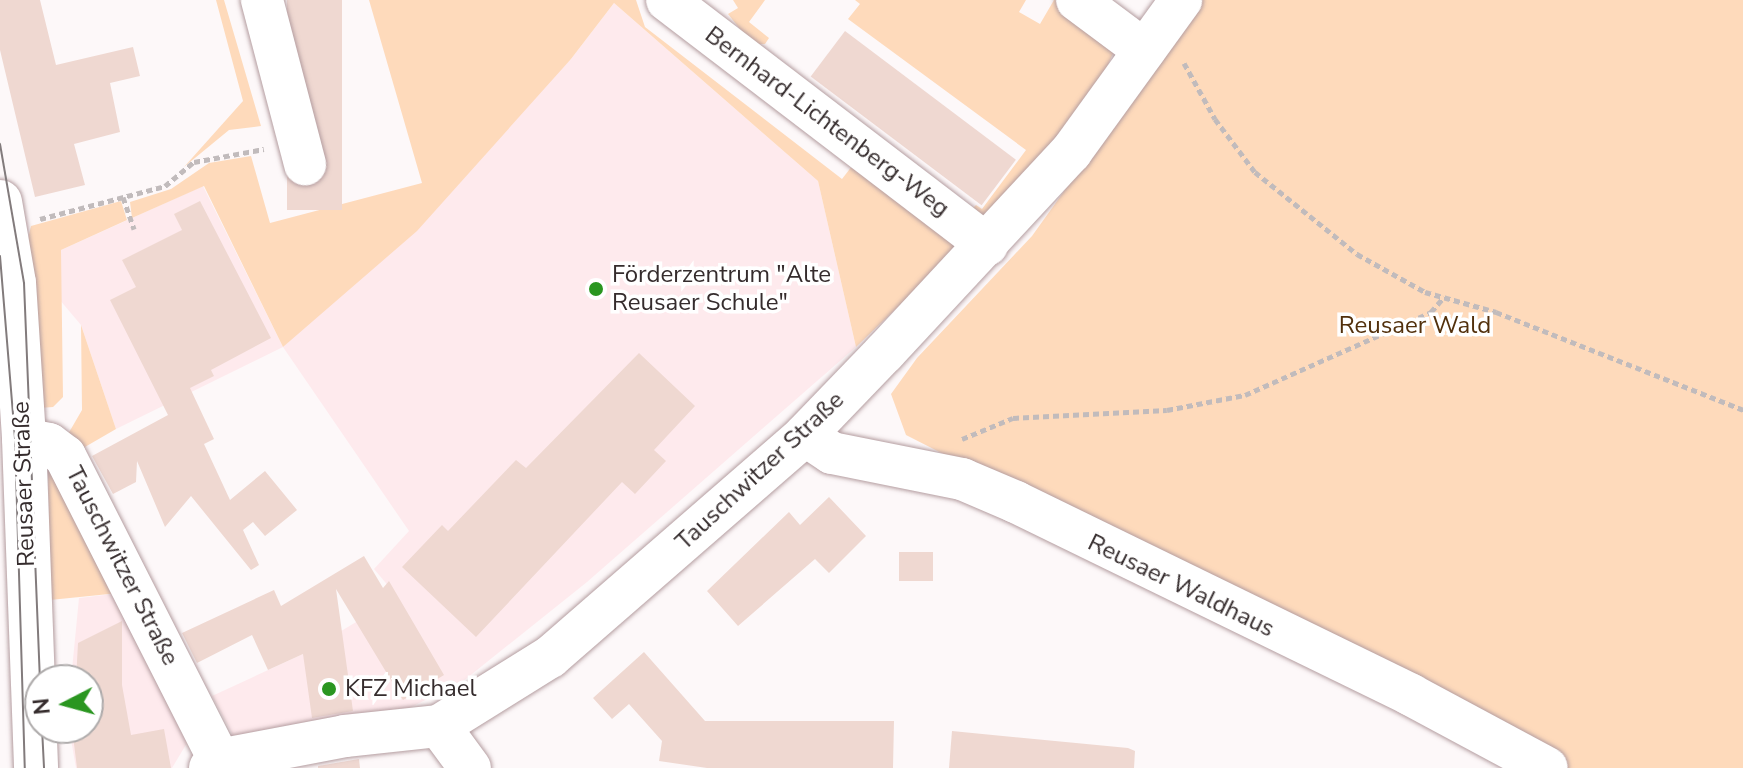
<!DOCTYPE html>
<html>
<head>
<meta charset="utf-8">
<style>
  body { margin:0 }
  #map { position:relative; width:1743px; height:768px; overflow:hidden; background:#fdf8f9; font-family:"Nunito Sans",sans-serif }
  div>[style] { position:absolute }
  .built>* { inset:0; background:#feeaed }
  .green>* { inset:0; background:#fedabb }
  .building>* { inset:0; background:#efd8d1; transform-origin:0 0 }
  .path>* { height:5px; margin-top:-2.5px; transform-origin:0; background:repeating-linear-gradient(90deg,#c1bbbc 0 6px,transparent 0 10px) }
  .roads { filter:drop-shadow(0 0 2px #b49da0) drop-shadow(0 0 2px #b49da0) }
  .minor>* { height:42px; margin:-21px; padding:0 21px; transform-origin:21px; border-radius:21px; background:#fff }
  .tertiary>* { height:44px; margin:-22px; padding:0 22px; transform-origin:22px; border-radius:22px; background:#fff }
  .tram>* { height:2px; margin:-1px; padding:0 1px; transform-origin:1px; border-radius:1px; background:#827b7c }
  .dots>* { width:22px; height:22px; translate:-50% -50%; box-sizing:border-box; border:4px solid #fff; border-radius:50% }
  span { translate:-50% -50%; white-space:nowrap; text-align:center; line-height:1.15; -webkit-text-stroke:7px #fff; paint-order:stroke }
  .street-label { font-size:24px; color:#352c2d }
  .poi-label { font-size:24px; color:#352c2d }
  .left { translate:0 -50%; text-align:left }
  .park-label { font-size:24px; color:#52300c }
  .north { position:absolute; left:24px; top:664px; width:80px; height:80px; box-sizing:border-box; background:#fff; border:2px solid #aeabab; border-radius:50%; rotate:264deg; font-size:22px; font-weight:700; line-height:32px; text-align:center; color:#352c2d }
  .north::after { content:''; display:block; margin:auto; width:28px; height:36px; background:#2a9620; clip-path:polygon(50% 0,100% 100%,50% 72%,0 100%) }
</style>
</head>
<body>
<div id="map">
  <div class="built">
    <div style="clip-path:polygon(614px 3px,818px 181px,856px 347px,587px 582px,462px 682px,399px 713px,235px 739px,212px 696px,303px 654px,391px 601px,396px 595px,374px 569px,409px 531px,283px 347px,116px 429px,81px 325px,59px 299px,61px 250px,203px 186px,283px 347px,571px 59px)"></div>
    <div style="clip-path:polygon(129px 592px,190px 738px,172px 768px,76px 768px,69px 728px,88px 728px,88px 680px,71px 680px,79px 598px)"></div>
  </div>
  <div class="green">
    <div style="clip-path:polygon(216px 0,224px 0,261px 126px,229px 130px,184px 167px,243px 101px)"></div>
    <div style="clip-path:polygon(369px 0,636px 0,645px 27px,842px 179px,859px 157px,951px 229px,956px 251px,856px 347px,818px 181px,614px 3px,571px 59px,417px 231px,283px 347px,204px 186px,132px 218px,130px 202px,171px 189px,209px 163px,251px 156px,270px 223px,422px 183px)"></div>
    <div style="clip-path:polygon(733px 0,765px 0,749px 22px,769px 38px,765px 44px,752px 44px,728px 14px,738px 8px)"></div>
    <div style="clip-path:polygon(855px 0,1026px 0,1019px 12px,1040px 24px,1054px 0,1065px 0,1114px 51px,1101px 81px,1040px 164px,981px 219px,968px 213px,976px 205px,982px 209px,1026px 150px,848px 19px,860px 4px)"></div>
    <div style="clip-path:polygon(1182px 0,1743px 0,1743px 768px,1559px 768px,906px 435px,891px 394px,917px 358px,1032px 236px,1158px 60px)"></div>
    <div style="clip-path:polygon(121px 201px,127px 220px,61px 250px,63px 397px,53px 407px,40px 408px,27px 243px,31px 226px)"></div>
    <div style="clip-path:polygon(81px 325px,116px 429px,78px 451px,64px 441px,82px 410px)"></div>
    <div style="clip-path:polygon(48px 467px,129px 592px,50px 600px)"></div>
  </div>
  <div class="building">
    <div style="clip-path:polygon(0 0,40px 0,56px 65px,133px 47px,140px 76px,110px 83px,120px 132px,74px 144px,85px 185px,35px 197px,0 50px)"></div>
    <div style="left:287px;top:0;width:55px;height:210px"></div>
    <div style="left:845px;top:31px;width:214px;height:57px;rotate:37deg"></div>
    <div style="clip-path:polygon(200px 201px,271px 338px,211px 370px,214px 376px,190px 388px,214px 439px,204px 444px,230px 500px,265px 471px,297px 510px,265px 536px,253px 522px,243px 530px,259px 565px,251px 570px,191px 496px,165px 527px,137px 461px,136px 482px,113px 494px,92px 456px,168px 415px,110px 300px,136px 287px,122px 260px,182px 230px,174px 214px)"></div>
    <div style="clip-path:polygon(639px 353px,695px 406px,654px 450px,666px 461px,635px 494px,622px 482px,476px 637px,402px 567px,442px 525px,448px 531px,516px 460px,526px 468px)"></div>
    <div style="clip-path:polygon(829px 497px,866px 536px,829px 573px,815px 559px,738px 626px,707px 591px,789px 512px,800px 525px)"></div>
    <div style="left:933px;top:552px;width:29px;height:34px;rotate:90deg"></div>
    <div style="clip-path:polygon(364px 556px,383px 588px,389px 581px,444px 675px,403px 700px,336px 589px,353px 711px,312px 718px,303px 654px,268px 670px,252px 635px,197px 663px,182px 633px,274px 590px,281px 606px)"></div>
    <div style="clip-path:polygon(122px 621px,122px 685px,131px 735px,164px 729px,171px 768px,77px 768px,72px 728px,88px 728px,88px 680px,76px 680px,78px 643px)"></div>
    <div style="clip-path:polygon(644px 652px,705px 721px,894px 721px,893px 768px,707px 768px,659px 761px,662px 741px,629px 704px,612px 719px,593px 698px)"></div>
    <div style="clip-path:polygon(952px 731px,1128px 748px,1135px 751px,1134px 768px,949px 768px)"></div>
    <div style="clip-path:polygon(359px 759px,360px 768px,318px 768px,318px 766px)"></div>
  </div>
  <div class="path">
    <div style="left:1184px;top:63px;width:64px;rotate:61deg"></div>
    <div style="left:1215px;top:119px;width:66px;rotate:53deg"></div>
    <div style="left:1255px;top:172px;width:131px;rotate:38.8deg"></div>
    <div style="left:1357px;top:254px;width:78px;rotate:29.2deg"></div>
    <div style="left:1425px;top:292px;width:74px;rotate:15.7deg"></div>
    <div style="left:1496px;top:312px;width:266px;rotate:21.6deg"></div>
    <div style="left:123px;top:197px;width:34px;rotate:71deg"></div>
    <div style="left:40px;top:219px;width:129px;rotate:-14.8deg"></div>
    <div style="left:165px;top:186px;width:38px;rotate:-40deg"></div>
    <div style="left:194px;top:162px;width:71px;rotate:-10.5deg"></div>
    <div style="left:962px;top:439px;width:55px;rotate:-22.4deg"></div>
    <div style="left:1013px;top:418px;width:154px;rotate:-3deg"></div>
    <div style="left:1167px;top:410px;width:79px;rotate:-10.9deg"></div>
    <div style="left:1245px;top:395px;width:204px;rotate:-24deg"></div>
    <div style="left:1431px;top:312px;width:20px;rotate:-49deg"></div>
  </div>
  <div class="roads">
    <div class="minor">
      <div style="left:262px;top:0;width:170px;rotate:75.3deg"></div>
      <div style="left:667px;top:0;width:403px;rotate:37.4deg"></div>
      <div style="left:1077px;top:0;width:84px;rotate:36.7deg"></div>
      <div style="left:805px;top:435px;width:32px;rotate:34deg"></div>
      <div style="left:832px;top:453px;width:133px;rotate:11.3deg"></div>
      <div style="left:962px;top:479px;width:59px;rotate:23.1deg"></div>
      <div style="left:1016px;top:502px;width:440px;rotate:26deg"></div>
      <div style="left:1411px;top:695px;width:154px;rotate:28.2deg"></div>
      <div style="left:24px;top:439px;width:25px;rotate:11deg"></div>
      <div style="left:49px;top:444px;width:20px;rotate:37deg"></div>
      <div style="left:65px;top:456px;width:341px;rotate:63.1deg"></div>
      <div style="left:439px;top:726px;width:52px;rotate:53.6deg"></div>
      <div style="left:210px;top:768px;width:12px;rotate:-42deg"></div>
      <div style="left:219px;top:760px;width:128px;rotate:-10.8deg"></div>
      <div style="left:345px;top:736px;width:95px;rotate:-6.1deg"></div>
      <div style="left:439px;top:726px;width:131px;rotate:-31.9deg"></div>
      <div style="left:550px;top:657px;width:338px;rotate:-41deg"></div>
      <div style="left:805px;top:435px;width:115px;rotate:-46.1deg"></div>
      <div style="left:885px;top:352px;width:273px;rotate:-47.1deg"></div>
      <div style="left:1071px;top:152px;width:188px;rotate:-54.1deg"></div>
    </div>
    <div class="tertiary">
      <div style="left:0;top:202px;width:82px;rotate:80.2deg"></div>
      <div style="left:14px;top:283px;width:156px;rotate:86.3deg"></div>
      <div style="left:24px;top:439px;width:329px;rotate:87.9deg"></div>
    </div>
  </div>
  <div class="tram">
    <div style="left:0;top:144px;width:141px;rotate:80.2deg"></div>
    <div style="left:24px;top:283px;width:397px;rotate:87.7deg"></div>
    <div style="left:0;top:256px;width:184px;rotate:85.3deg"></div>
    <div style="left:15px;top:439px;width:329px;rotate:88.3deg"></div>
    <div style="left:42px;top:728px;width:40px;rotate:87.1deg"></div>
  </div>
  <div class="dots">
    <div style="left:596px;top:289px;background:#2a9620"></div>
    <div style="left:329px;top:689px;background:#2a9620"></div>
  </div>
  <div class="street-label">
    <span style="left:827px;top:122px;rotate:37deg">Bernhard-Lichtenberg-Weg</span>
    <span style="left:760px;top:471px;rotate:-43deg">Tauschwitzer Straße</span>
    <span style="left:24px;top:484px;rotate:-92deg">Reusaer Straße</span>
    <span style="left:122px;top:566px;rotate:63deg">Tauschwitzer Straße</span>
    <span style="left:1181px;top:586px;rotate:26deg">Reusaer Waldhaus</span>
  </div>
  <div class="poi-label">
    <span class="left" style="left:612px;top:289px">Förderzentrum "Alte<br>Reusaer Schule"</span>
    <span class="left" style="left:345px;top:689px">KFZ Michael</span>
  </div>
  <div class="park-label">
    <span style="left:1415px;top:326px">Reusaer Wald</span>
  </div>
  <div class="north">N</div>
</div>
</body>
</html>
